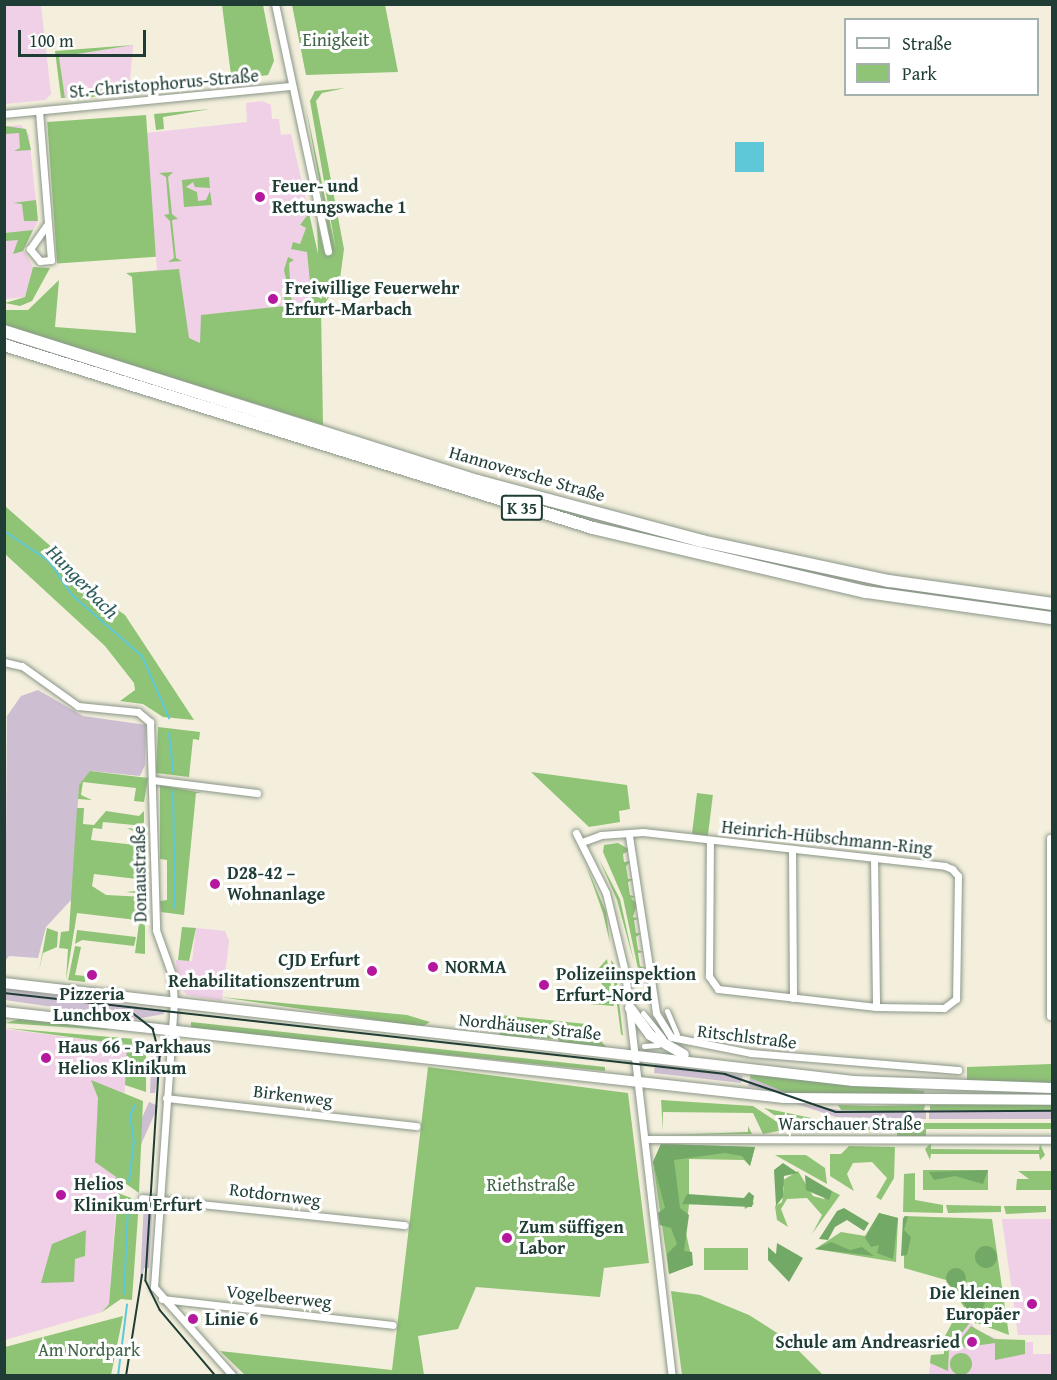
<!DOCTYPE html>
<html>
<head>
<meta charset="utf-8">
<style>
  body { margin:0 }
  #map { position:relative; width:1057px; height:1380px; overflow:hidden; background:#f3efdc; font-family:"Gentium Book Plus",serif }
  div>[style] { position:absolute }
  .built>* { inset:0; background:#efd0e6 }
  .industrial>* { inset:0; background:#cdbed2; transform-origin:0 0 }
  .green>* { inset:0; background:#8fc375; transform-origin:0 0 }
  .round { border-radius:50% }
  .forest>* { inset:0; background:#73a966 }
  .water>* { inset:0; background:#5ec8d9; transform-origin:0 0 }
  .stream>* { height:2px; margin:-1px; padding:0 1px; transform-origin:1px; border-radius:1px; background:#5ec8d9 }
  .roads { filter:drop-shadow(0 0 2px #899688) drop-shadow(0 0 2px #899688) }
  .pedestrian>* { height:5px; margin:-2.5px; padding:0 2.5px; transform-origin:2.5px; border-radius:2.5px; background:#fff }
  .minor>* { height:7px; margin:-3.5px; padding:0 3.5px; transform-origin:3.5px; border-radius:3.5px; background:#fff }
  .secondary>* { height:10px; margin:-5px; padding:0 5px; transform-origin:5px; border-radius:5px; background:#fff }
  .trunk>* { height:12px; margin:-6px; padding:0 6px; transform-origin:6px; border-radius:6px; background:#fff }
  .tram>* { height:1.5px; margin:-0.75px; padding:0 0.75px; transform-origin:0.75px; border-radius:0.75px; background:#1f3d34 }
  .dots>* { width:16px; height:16px; translate:-50% -50%; box-sizing:border-box; border:3px solid #fff; border-radius:50% }
  span { translate:-50% -50%; white-space:nowrap; text-align:center; line-height:1.15; -webkit-text-stroke:6px #fff; paint-order:stroke }
  .shield-label span { padding:2px 4px; background:#fff; border:2px solid; border-radius:4px; -webkit-text-stroke-width:0 }
  .shield-label { font-size:16px; color:#1f3d34; font-weight:700 }
  .park-label { font-size:18px; color:#416548 }
  .street-label { font-size:18px; color:#1f3d34 }
  .poi-label { font-size:18px; color:#1f3d34; font-weight:700 }
  .left { translate:0 -50%; text-align:left }
  .right { translate:-100% -50%; text-align:right }
  .water-label { font-size:20px; color:#2f605d; font-style:italic }
  .frame { position:absolute; inset:0; border:6px solid #1f3d34; pointer-events:none }
  .legend { position:absolute; left:844px; top:18px; width:195px; height:78px; box-sizing:border-box; background:#fff; border:2px solid #a5b1ae; margin:0; padding:8px 10px; list-style:none; font-size:18px; color:#1f3d34 }
  .legend li { display:flex; align-items:center; gap:12px; height:30px }
  .legend b { width:30px; border:2px solid #a5b1ae }
  .scale { position:absolute; left:18px; top:30px; width:128px; height:27px; box-sizing:border-box; border:3px solid #1f3d34; border-top:0; padding-left:8px; font-size:18px; line-height:21px; white-space:nowrap; color:#1f3d34; -webkit-text-stroke:4px #fff; paint-order:stroke }
</style>
</head>
<body>
<div id="map">
  <div class="built">
    <div style="clip-path:polygon(5px 4px,41px 5px,51px 94px,45px 100px,5px 104px)"></div>
    <div style="clip-path:polygon(133px 45px,129px 92px,123px 86px,73px 91px,74px 97px,65px 98px,59px 57px)"></div>
    <div style="clip-path:polygon(262px 101px,271px 105px,272px 119px,279px 119px,281px 135px,291px 134px,309px 213px,300px 226px,306px 228px,300px 244px,307px 250px,317px 362px,156px 354px,137px 272px,157px 270px,146px 133px,247px 122px,246px 103px)"></div>
    <div style="clip-path:polygon(21px 125px,29px 135px,38px 221px,23px 249px,33px 267px,25px 297px,5px 299px,5px 126px)"></div>
    <div style="clip-path:polygon(196px 928px,225px 931px,229px 941px,222px 1001px,187px 995px,178px 985px,176px 960px,192px 961px)"></div>
    <div style="clip-path:polygon(5px 1029px,128px 1045px,109px 1304px,102px 1312px,5px 1340px)"></div>
    <div style="clip-path:polygon(1002px 1219px,1052px 1219px,1052px 1335px,1018px 1335px)"></div>
    <div style="clip-path:polygon(960px 1308px,976px 1330px,1000px 1340px,999px 1357px,1024px 1353px,1025px 1342px,1033px 1342px,1033px 1354px,1052px 1354px,1052px 1375px,929px 1376px,931px 1355px,944px 1354px,944px 1338px)"></div>
  </div>
  <div class="industrial">
    <div style="clip-path:polygon(38px 690px,83px 716px,146px 725px,145px 765px,140px 776px,91px 771px,79px 785px,72px 899px,46px 927px,38px 958px,9px 956px,5px 961px,7px 716px,21px 696px)"></div>
    <div style="clip-path:polygon(4px 988px,164px 1010px,164px 1014px,136px 1019px,5px 1000px)"></div>
    <div style="clip-path:polygon(152px 1042px,161px 1044px,162px 1054px,155px 1093px,150px 1093px)"></div>
    <div style="clip-path:polygon(655px 1064px,734px 1074px,743px 1076px,741px 1083px,654px 1073px)"></div>
    <div style="clip-path:polygon(750px 1078px,769px 1084px,790px 1094px,748px 1086px)"></div>
    <div style="left:149px;top:1102px;width:10px;height:91px;rotate:24deg"></div>
    <div style="clip-path:polygon(791px 1102px,841px 1110px,926px 1110px,926px 1119px,836px 1117px)"></div>
    <div style="left:929px;top:1110px;width:123px;height:9px"></div>
    <div style="clip-path:polygon(144px 1201px,153px 1203px,149px 1268px,144px 1268px,125px 1376px,140px 1284px)"></div>
  </div>
  <div class="green">
    <div style="clip-path:polygon(222px 5px,263px 5px,274px 61px,268px 75px,213px 83px,213px 77px,231px 75px)"></div>
    <div style="clip-path:polygon(292px 5px,385px 5px,398px 72px,306px 75px)"></div>
    <div style="clip-path:polygon(133px 45px,59px 57px,65px 98px,61px 98px,55px 51px)"></div>
    <div style="left:123px;top:86px;width:6px;height:50px;rotate:81deg"></div>
    <div style="clip-path:polygon(345px 88px,322px 93px,316px 101px,344px 249px,340px 279px,321px 310px,323px 425px,5px 325px,4px 310px,28px 310px,59px 280px,55px 327px,136px 333px,132px 277px,126px 273px,179px 269px,189px 338px,200px 343px,201px 315px,285px 306px,284px 297px,290px 296px,284px 270px,288px 257px,294px 260px,289px 263px,290px 281px,296px 281px,291px 291px,297px 291px,291px 294px,292px 305px,306px 309px,312px 304px,307px 252px,291px 249px,293px 242px,300px 244px,306px 228px,300px 225px,309px 213px,318px 254px,317px 220px,324px 252px,332px 251px,305px 103px,336px 250px,310px 101px,315px 91px)"></div>
    <div style="clip-path:polygon(210px 109px,163px 117px,164px 129px,156px 130px,154px 114px)"></div>
    <div style="left:146px;top:115px;width:142px;height:99px;rotate:86deg"></div>
    <div style="clip-path:polygon(5px 126px,26px 129px,31px 150px,14px 151px,20px 148px,19px 133px,5px 134px)"></div>
    <div style="clip-path:polygon(173px 172px,168px 177px,172px 214px,178px 219px,172px 220px,176px 258px,182px 261px,168px 262px,174px 258px,170px 221px,164px 215px,169px 214px,166px 177px,159px 173px)"></div>
    <div style="clip-path:polygon(209px 177px,210px 188px,195px 187px,193px 182px,186px 187px,197px 192px,198px 201px,206px 200px,210px 191px,212px 205px,184px 207px,182px 180px)"></div>
    <div style="clip-path:polygon(36px 200px,38px 221px,24px 221px,22px 204px,13px 203px)"></div>
    <div style="clip-path:polygon(33px 230px,23px 251px,13px 254px,18px 240px,5px 241px,5px 233px)"></div>
    <div style="clip-path:polygon(50px 268px,32px 301px,20px 306px,5px 303px,25px 297px,33px 267px)"></div>
    <div style="clip-path:polygon(5px 506px,56px 551px,85px 587px,125px 615px,194px 720px,163px 717px,143px 704px,120px 701px,135px 690px,134px 683px,105px 646px,5px 554px)"></div>
    <div style="clip-path:polygon(158px 727px,200px 732px,199px 740px,193px 739px,189px 777px,156px 773px)"></div>
    <div style="clip-path:polygon(90px 771px,148px 778px,144px 802px,134px 801px,136px 788px,83px 782px,81px 795px,92px 800px,78px 799px,79px 785px)"></div>
    <div style="clip-path:polygon(531px 772px,627px 785px,630px 809px,619px 811px,620px 822px,589px 827px)"></div>
    <div style="clip-path:polygon(160px 785px,202px 793px,196px 793px,184px 915px,161px 912px,160px 901px,167px 900px,167px 860px,160px 859px)"></div>
    <div style="left:697px;top:793px;width:16px;height:41px;rotate:7deg"></div>
    <div style="clip-path:polygon(77px 808px,84px 808px,83px 824px,94px 825px,106px 811px,139px 816px,144px 811px,144px 826px,103px 822px,102px 829px,93px 828px,91px 840px,135px 845px,137px 833px,127px 828px,144px 830px,145px 894px,126px 892px,136px 891px,137px 879px,94px 874px,92px 886px,106px 895px,145px 897px,145px 921px,77px 913px,66px 980px,68px 949px,59px 948px,61px 932px,69px 931px)"></div>
    <div style="clip-path:polygon(618px 843px,630px 850px,623px 854px,624px 862px,631px 861px,626px 866px,628px 879px,634px 879px,628px 882px,630px 895px,636px 897px,631px 898px,637px 904px,633px 917px,639px 919px,634px 920px,636px 933px,641px 933px,636px 937px,638px 950px,644px 952px,638px 953px,640px 966px,646px 968px,638px 969px,623px 898px,603px 852px,604px 845px)"></div>
    <div style="clip-path:polygon(599px 859px,620px 899px,634px 962px,617px 900px)"></div>
    <div style="clip-path:polygon(586px 865px,606px 912px,610px 943px,603px 913px)"></div>
    <div style="clip-path:polygon(139px 923px,145px 924px,145px 954px,135px 953px)"></div>
    <div style="clip-path:polygon(182px 927px,196px 928px,189px 961px,178px 960px)"></div>
    <div style="clip-path:polygon(47px 928px,58px 932px,57px 947px,43px 953px,39px 971px)"></div>
    <div style="clip-path:polygon(77px 930px,136px 937px,134px 946px,82px 940px,75px 944px)"></div>
    <div style="clip-path:polygon(75px 946px,81px 947px,75px 975px,85px 976px,85px 982px,68px 980px)"></div>
    <div style="clip-path:polygon(607px 959px,614px 1006px,589px 1004px,604px 993px,598px 969px)"></div>
    <div style="clip-path:polygon(611px 960px,615px 965px,623px 1036px,621px 1034px)"></div>
    <div style="clip-path:polygon(220px 997px,407px 1015px,430px 1022px,422px 1027px)"></div>
    <div style="left:500px;top:1015px;width:89px;height:10px;rotate:6deg"></div>
    <div style="clip-path:polygon(20px 1019px,108px 1029px,108px 1030px,5px 1023px)"></div>
    <div style="clip-path:polygon(191px 1022px,605px 1067px,605px 1071px,191px 1029px)"></div>
    <div style="clip-path:polygon(5px 1028px,146px 1040px,146px 1092px,125px 1085px,127px 1045px)"></div>
    <div style="clip-path:polygon(499px 1030px,553px 1036px,553px 1039px,500px 1036px)"></div>
    <div style="clip-path:polygon(556px 1036px,601px 1041px,607px 1048px,560px 1042px)"></div>
    <div style="clip-path:polygon(1052px 1064px,1052px 1084px,967px 1083px,967px 1067px)"></div>
    <div style="clip-path:polygon(428px 1067px,628px 1093px,649px 1263px,604px 1268px,600px 1297px,476px 1287px,458px 1329px,418px 1336px,424px 1375px,245px 1375px,220px 1351px,392px 1370px)"></div>
    <div style="clip-path:polygon(751px 1071px,924px 1091px,924px 1096px,790px 1094px,750px 1078px)"></div>
    <div style="clip-path:polygon(91px 1080px,143px 1101px,139px 1193px,95px 1162px,98px 1098px)"></div>
    <div style="clip-path:polygon(661px 1100px,753px 1106px,788px 1129px,763px 1134px,753px 1113px,663px 1112px,663px 1131px)"></div>
    <div style="clip-path:polygon(1052px 1104px,1052px 1110px,930px 1110px,930px 1105px)"></div>
    <div style="clip-path:polygon(838px 1105px,874px 1106px,925px 1105px,924px 1110px,883px 1111px,841px 1110px)"></div>
    <div style="clip-path:polygon(764px 1108px,830px 1122px,891px 1123px,862px 1132px,793px 1128px)"></div>
    <div style="clip-path:polygon(897px 1123px,1052px 1123px,1052px 1129px,926px 1129px,926px 1136px,897px 1136px)"></div>
    <div style="clip-path:polygon(748px 1126px,752px 1134px,666px 1135px,748px 1132px)"></div>
    <div style="clip-path:polygon(931px 1143px,931px 1149px,1039px 1150px,1040px 1144px,1045px 1155px,1040px 1160px,1039px 1154px,931px 1154px,930px 1160px,925px 1149px)"></div>
    <div style="clip-path:polygon(661px 1144px,755px 1147px,750px 1166px,744px 1160px,689px 1159px,689px 1198px,744px 1198px,749px 1192px,754px 1204px,745px 1209px,744px 1203px,689px 1204px,686px 1233px,693px 1265px,669px 1274px,653px 1162px)"></div>
    <div style="clip-path:polygon(849px 1146px,895px 1147px,894px 1178px,881px 1200px,876px 1197px,887px 1178px,872px 1162px,853px 1163px,847px 1174px,854px 1191px,830px 1176px,830px 1154px,841px 1154px)"></div>
    <div style="clip-path:polygon(775px 1155px,806px 1155px,825px 1168px,827px 1184px)"></div>
    <div style="left:923px;top:1170px;width:65px;height:20px"></div>
    <div style="clip-path:polygon(798px 1171px,813px 1196px,824px 1199px,832px 1191px,840px 1195px,812px 1234px,822px 1215px,807px 1198px,787px 1199px,781px 1209px,788px 1227px,777px 1220px,775px 1206px,782px 1202px,784px 1187px,780px 1182px)"></div>
    <div style="clip-path:polygon(1018px 1171px,1052px 1171px,1052px 1190px,1016px 1190px,1017px 1179px,1029px 1179px)"></div>
    <div style="clip-path:polygon(915px 1173px,915px 1200px,943px 1205px,943px 1213px,903px 1212px,904px 1174px)"></div>
    <div style="clip-path:polygon(118px 1193px,139px 1201px,132px 1300px,121px 1299px,102px 1312px,109px 1304px)"></div>
    <div style="clip-path:polygon(946px 1205px,1001px 1206px,1001px 1212px,948px 1213px)"></div>
    <div style="clip-path:polygon(1004px 1206px,1046px 1206px,1046px 1212px,1006px 1214px)"></div>
    <div style="clip-path:polygon(879px 1213px,898px 1218px,896px 1262px,815px 1249px,841px 1232px,865px 1236px)"></div>
    <div style="clip-path:polygon(904px 1216px,992px 1219px,1009px 1335px,974px 1322px,946px 1280px,904px 1268px)"></div>
    <div style="clip-path:polygon(86px 1230px,85px 1256px,75px 1259px,74px 1282px,41px 1283px,52px 1244px)"></div>
    <div style="left:704px;top:1248px;width:44px;height:22px"></div>
    <div style="clip-path:polygon(671px 1291px,700px 1295px,749px 1315px,788px 1340px,823px 1375px,682px 1375px)"></div>
    <div style="clip-path:polygon(960px 1308px,969px 1324px,949px 1349px,948px 1371px,930px 1363px,931px 1355px,944px 1354px,944px 1338px)"></div>
    <div style="clip-path:polygon(123px 1316px,111px 1375px,5px 1375px,5px 1347px)"></div>
    <div style="clip-path:polygon(971px 1326px,994px 1339px,1025px 1340px,1025px 1354px,995px 1360px,995px 1343px,953px 1349px)"></div>
    <div class="round" style="left:950px;top:1353px;width:22px;height:22px"></div>
  </div>
  <div class="forest">
    <div style="clip-path:polygon(661px 1144px,755px 1147px,750px 1166px,742px 1156px,725px 1153px,674px 1160px,680px 1208px,689px 1215px,684px 1251px,692px 1252px,693px 1265px,669px 1274px,667px 1254px,677px 1244px,671px 1228px,660px 1225px,658px 1213px,665px 1208px,653px 1162px)"></div>
    <div style="clip-path:polygon(783px 1163px,798px 1173px,784px 1176px,783px 1197px,776px 1206px,774px 1170px)"></div>
    <div style="clip-path:polygon(988px 1170px,983px 1184px,955px 1176px,934px 1180px,929px 1172px)"></div>
    <div style="clip-path:polygon(805px 1175px,832px 1191px,829px 1200px,806px 1190px)"></div>
    <div style="clip-path:polygon(749px 1192px,754px 1196px,752px 1207px,682px 1204px,687px 1194px,744px 1198px)"></div>
    <div style="clip-path:polygon(844px 1208px,869px 1223px,864px 1231px,847px 1220px,835px 1227px,828px 1240px,819px 1239px,837px 1211px)"></div>
    <div style="clip-path:polygon(879px 1213px,898px 1218px,893px 1259px,877px 1253px,879px 1245px,871px 1247px,865px 1238px)"></div>
    <div style="clip-path:polygon(908px 1216px,904px 1230px,911px 1237px,907px 1255px,901px 1256px,903px 1218px)"></div>
    <div style="clip-path:polygon(831px 1242px,850px 1250px,862px 1247px,874px 1256px,815px 1249px)"></div>
    <div style="clip-path:polygon(777px 1243px,803px 1258px,789px 1282px,768px 1260px,768px 1247px,776px 1254px)"></div>
    <div class="round" style="left:975px;top:1246px;width:22px;height:22px"></div>
    <div class="round" style="left:946px;top:1268px;width:20px;height:20px"></div>
    <div style="clip-path:polygon(968px 1298px,985px 1303px,976px 1324px,962px 1301px)"></div>
  </div>
  <div class="water">
    <div style="left:735px;top:142px;width:29px;height:30px"></div>
  </div>
  <div class="stream">
    <div style="left:4px;top:531px;width:54px;rotate:33.7deg"></div>
    <div style="left:49px;top:561px;width:41px;rotate:55.9deg"></div>
    <div style="left:72px;top:595px;width:93px;rotate:41.1deg"></div>
    <div style="left:142px;top:656px;width:68px;rotate:66.5deg"></div>
    <div style="left:169px;top:733px;width:39px;rotate:84deg"></div>
    <div style="left:173px;top:791px;width:117px;rotate:89deg"></div>
    <div style="left:129px;top:1181px;width:38px;rotate:-83deg"></div>
    <div style="left:134px;top:1143px;width:28px;rotate:-98deg"></div>
    <div style="left:130px;top:1115px;width:11px;rotate:-63deg"></div>
    <div style="left:124px;top:1294px;width:88px;rotate:-87.4deg"></div>
    <div style="left:118px;top:1376px;width:72px;rotate:-82.8deg"></div>
  </div>
  <div class="roads">
    <div class="pedestrian">
      <div style="left:667px;top:1011px;width:25px;rotate:67deg"></div>
      <div style="left:643px;top:1013px;width:32px;rotate:51deg"></div>
      <div style="left:644px;top:1046px;width:14px;rotate:-4deg"></div>
    </div>
    <div class="minor">
      <div style="left:275px;top:4px;width:253px;rotate:77.9deg"></div>
      <div style="left:39px;top:111px;width:149px;rotate:85.4deg"></div>
      <div style="left:51px;top:260px;width:11px;rotate:175deg"></div>
      <div style="left:40px;top:261px;width:16px;rotate:-130deg"></div>
      <div style="left:30px;top:249px;width:29px;rotate:-55deg"></div>
      <div style="left:4px;top:114px;width:289px;rotate:-5.6deg"></div>
      <div style="left:4px;top:662px;width:18px;rotate:13deg"></div>
      <div style="left:22px;top:666px;width:69px;rotate:35.5deg"></div>
      <div style="left:78px;top:706px;width:60px;rotate:5.7deg"></div>
      <div style="left:138px;top:712px;width:16px;rotate:40deg"></div>
      <div style="left:150px;top:722px;width:208px;rotate:88.3deg"></div>
      <div style="left:156px;top:930px;width:48px;rotate:70.4deg"></div>
      <div style="left:172px;top:975px;width:26px;rotate:86deg"></div>
      <div style="left:174px;top:1001px;width:287px;rotate:94deg"></div>
      <div style="left:154px;top:1287px;width:119px;rotate:48.4deg"></div>
      <div style="left:152px;top:780px;width:106px;rotate:7.1deg"></div>
      <div style="left:576px;top:833px;width:67px;rotate:63.4deg"></div>
      <div style="left:606px;top:893px;width:81px;rotate:76.5deg"></div>
      <div style="left:625px;top:972px;width:407px;rotate:83.4deg"></div>
      <div style="left:629px;top:836px;width:179px;rotate:81.3deg"></div>
      <div style="left:656px;top:1013px;width:28px;rotate:58deg"></div>
      <div style="left:671px;top:1037px;width:82px;rotate:11.3deg"></div>
      <div style="left:751px;top:1053px;width:208px;rotate:4.7deg"></div>
      <div style="left:582px;top:842px;width:20px;rotate:-20deg"></div>
      <div style="left:601px;top:835px;width:42px;rotate:-4.1deg"></div>
      <div style="left:643px;top:832px;width:304px;rotate:6.4deg"></div>
      <div style="left:945px;top:866px;width:8px;rotate:23deg"></div>
      <div style="left:952px;top:869px;width:9px;rotate:49deg"></div>
      <div style="left:958px;top:876px;width:123px;rotate:90.9deg"></div>
      <div style="left:956px;top:999px;width:15px;rotate:143deg"></div>
      <div style="left:944px;top:1008px;width:68px;rotate:-179.2deg"></div>
      <div style="left:876px;top:1007px;width:159px;rotate:-173.5deg"></div>
      <div style="left:718px;top:989px;width:16px;rotate:-125deg"></div>
      <div style="left:709px;top:976px;width:136px;rotate:-89.6deg"></div>
      <div style="left:792px;top:850px;width:148px;rotate:89.6deg"></div>
      <div style="left:874px;top:858px;width:149px;rotate:89.2deg"></div>
      <div style="left:1050px;top:1016px;width:178px;rotate:-90deg"></div>
      <div style="left:166px;top:1098px;width:252px;rotate:6.4deg"></div>
      <div style="left:647px;top:1139px;width:405px;rotate:0.1deg"></div>
      <div style="left:142px;top:1198px;width:264px;rotate:5.9deg"></div>
      <div style="left:162px;top:1299px;width:232px;rotate:6.4deg"></div>
    </div>
    <div class="secondary">
      <div style="left:4px;top:983px;width:855px;rotate:6.58deg"></div>
      <div style="left:853px;top:1081px;width:199px;rotate:2deg"></div>
      <div style="left:630px;top:1008px;width:34px;rotate:53deg"></div>
      <div style="left:650px;top:1035px;width:39px;rotate:30deg"></div>
      <div style="left:4px;top:1012px;width:785px;rotate:6.29deg"></div>
      <div style="left:784px;top:1098px;width:268px;rotate:0.4deg"></div>
    </div>
    <div class="trunk">
      <div style="left:4px;top:331px;width:497px;rotate:17.6deg"></div>
      <div style="left:478px;top:481px;width:232px;rotate:15deg"></div>
      <div style="left:702px;top:541px;width:191px;rotate:12.1deg"></div>
      <div style="left:889px;top:581px;width:165px;rotate:8deg"></div>
      <div style="left:4px;top:345px;width:617px;rotate:17.26deg"></div>
      <div style="left:593px;top:528px;width:280px;rotate:13.2deg"></div>
      <div style="left:866px;top:592px;width:188px;rotate:8deg"></div>
    </div>
  </div>
  <div class="tram">
    <div style="left:4px;top:993px;width:726px;rotate:6.41deg"></div>
    <div style="left:725px;top:1074px;width:117px;rotate:18.9deg"></div>
    <div style="left:836px;top:1112px;width:216px;rotate:-0.3deg"></div>
    <div style="left:129px;top:1010px;width:31px;rotate:38deg"></div>
    <div style="left:153px;top:1029px;width:28px;rotate:75deg"></div>
    <div style="left:160px;top:1056px;width:225px;rotate:93.6deg"></div>
    <div style="left:146px;top:1281px;width:32px;rotate:64deg"></div>
    <div style="left:160px;top:1310px;width:87px;rotate:49.7deg"></div>
    <div style="left:126px;top:1376px;width:102px;rotate:-81deg"></div>
  </div>
  <div class="dots">
    <div style="left:260px;top:197px;background:#b5179e"></div>
    <div style="left:273px;top:299px;background:#b5179e"></div>
    <div style="left:215px;top:884px;background:#b5179e"></div>
    <div style="left:433px;top:967px;background:#b5179e"></div>
    <div style="left:372px;top:971px;background:#b5179e"></div>
    <div style="left:92px;top:975px;background:#b5179e"></div>
    <div style="left:544px;top:985px;background:#b5179e"></div>
    <div style="left:46px;top:1058px;background:#b5179e"></div>
    <div style="left:61px;top:1195px;background:#b5179e"></div>
    <div style="left:507px;top:1238px;background:#b5179e"></div>
    <div style="left:1032px;top:1304px;background:#b5179e"></div>
    <div style="left:193px;top:1319px;background:#b5179e"></div>
    <div style="left:972px;top:1342px;background:#b5179e"></div>
  </div>
  <div class="shield-label">
    <span style="left:522px;top:508px">K 35</span>
  </div>
  <div class="park-label">
    <span style="left:336px;top:40px">Einigkeit</span>
    <span style="left:531px;top:1185px">Riethstraße</span>
    <span style="left:89px;top:1350px">Am Nordpark</span>
  </div>
  <div class="street-label">
    <span style="left:164px;top:84px;rotate:-5deg">St.-Christophorus-Straße</span>
    <span style="left:527px;top:474px;rotate:16deg">Hannoversche Straße</span>
    <span style="left:827px;top:838px;rotate:6deg">Heinrich-Hübschmann-Ring</span>
    <span style="left:140px;top:874px;rotate:-91deg">Donaustraße</span>
    <span style="left:530px;top:1027px;rotate:6deg">Nordhäuser Straße</span>
    <span style="left:747px;top:1037px;rotate:7deg">Ritschlstraße</span>
    <span style="left:293px;top:1096px;rotate:7deg">Birkenweg</span>
    <span style="left:850px;top:1124px">Warschauer Straße</span>
    <span style="left:275px;top:1195px;rotate:7deg">Rotdornweg</span>
    <span style="left:279px;top:1297px;rotate:6deg">Vogelbeerweg</span>
  </div>
  <div class="poi-label">
    <span class="left" style="left:272px;top:197px">Feuer- und<br>Rettungswache 1</span>
    <span class="left" style="left:285px;top:299px">Freiwillige Feuerwehr<br>Erfurt-Marbach</span>
    <span class="left" style="left:227px;top:884px">D28-42 –<br>Wohnanlage</span>
    <span class="right" style="left:360px;top:971px">CJD Erfurt<br>Rehabilitationszentrum</span>
    <span class="left" style="left:445px;top:967px">NORMA</span>
    <span class="left" style="left:556px;top:985px">Polizeiinspektion<br>Erfurt-Nord</span>
    <span style="left:92px;top:1005px">Pizzeria<br>Lunchbox</span>
    <span class="left" style="left:58px;top:1058px">Haus 66 - Parkhaus<br>Helios Klinikum</span>
    <span class="left" style="left:74px;top:1195px">Helios<br>Klinikum Erfurt</span>
    <span class="left" style="left:519px;top:1238px">Zum süffigen<br>Labor</span>
    <span class="right" style="left:1020px;top:1304px">Die kleinen<br>Europäer</span>
    <span class="left" style="left:205px;top:1319px">Linie 6</span>
    <span class="right" style="left:960px;top:1342px">Schule am Andreasried</span>
  </div>
  <div class="water-label">
    <span style="left:83px;top:581px;rotate:46deg">Hungerbach</span>
  </div>
  <div class="frame"></div>
  <ul class="legend">
  <li><b style="height:8px;background:#fff"></b>Straße</li>
  <li><b style="height:16px;background:#8fc375"></b>Park</li>
  </ul>
  <div class="scale">100 m</div>
</div>
</body>
</html>
